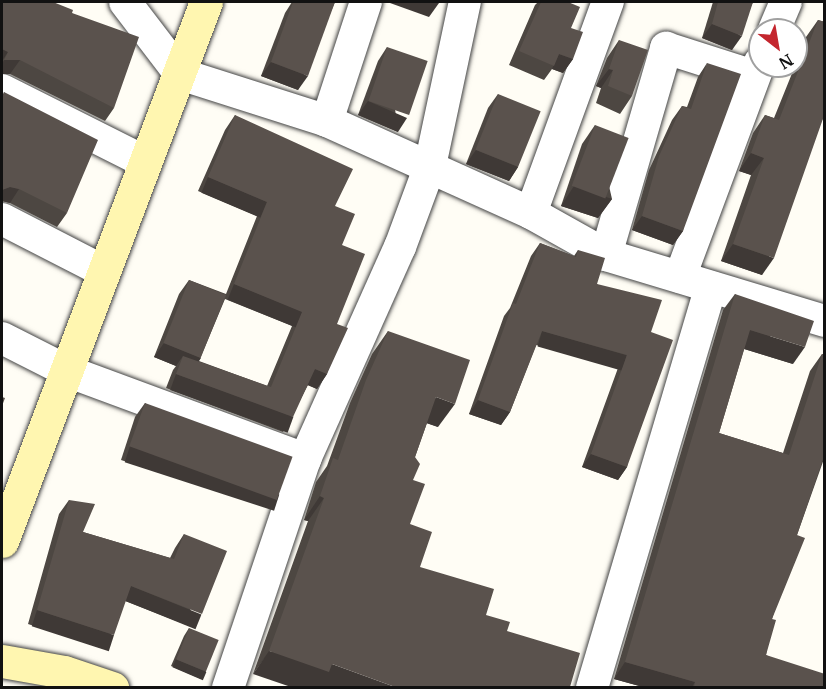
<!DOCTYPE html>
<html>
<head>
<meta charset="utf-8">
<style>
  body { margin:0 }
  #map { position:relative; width:826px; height:689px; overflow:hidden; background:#fffdf5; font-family:Merriweather,serif }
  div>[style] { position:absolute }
  .roads { filter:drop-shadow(0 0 2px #444) drop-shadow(0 0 2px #444) }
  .street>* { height:32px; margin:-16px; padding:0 16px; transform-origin:16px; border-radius:16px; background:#fff }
  .secondary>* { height:33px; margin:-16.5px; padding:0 16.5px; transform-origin:16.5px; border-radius:16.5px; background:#fff6b0 }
  .wall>* { inset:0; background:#4d4742 }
  .shaded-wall>* { inset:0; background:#3f3936; transform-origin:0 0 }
  .building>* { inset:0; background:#5a524d; transform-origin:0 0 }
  span { translate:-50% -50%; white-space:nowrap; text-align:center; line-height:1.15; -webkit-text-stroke:6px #fff; paint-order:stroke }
  .frame { position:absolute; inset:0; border:3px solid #111; pointer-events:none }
  .north { position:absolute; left:748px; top:18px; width:60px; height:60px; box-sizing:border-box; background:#fff; border:2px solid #a0a0a0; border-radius:50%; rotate:149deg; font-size:16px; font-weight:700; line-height:24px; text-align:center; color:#111 }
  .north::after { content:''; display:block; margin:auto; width:21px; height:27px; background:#c4262e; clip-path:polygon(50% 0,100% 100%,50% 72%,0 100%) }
</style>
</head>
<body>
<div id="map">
  <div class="roads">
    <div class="street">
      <div style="left:125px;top:2px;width:91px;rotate:52.6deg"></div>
      <div style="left:180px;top:74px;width:154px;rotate:17.7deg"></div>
      <div style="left:327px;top:121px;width:224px;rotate:24.3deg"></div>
      <div style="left:531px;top:213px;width:86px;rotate:29.2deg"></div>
      <div style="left:606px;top:255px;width:228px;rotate:16.8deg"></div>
      <div style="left:774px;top:30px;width:30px;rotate:-67deg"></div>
      <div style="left:2px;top:90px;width:160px;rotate:26.7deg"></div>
      <div style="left:327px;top:121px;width:125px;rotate:-71.9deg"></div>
      <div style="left:531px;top:213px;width:225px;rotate:-70deg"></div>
      <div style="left:2px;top:219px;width:114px;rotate:27.2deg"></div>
      <div style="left:606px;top:255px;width:216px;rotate:-73.8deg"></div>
      <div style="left:666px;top:48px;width:92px;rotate:17.7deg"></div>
      <div style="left:680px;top:277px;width:229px;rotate:-69.6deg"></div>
      <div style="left:2px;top:338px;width:73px;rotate:26.9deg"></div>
      <div style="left:67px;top:371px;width:254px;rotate:20.3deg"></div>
      <div style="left:228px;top:688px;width:242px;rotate:-71.4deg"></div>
      <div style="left:305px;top:459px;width:232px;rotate:-65.9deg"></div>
      <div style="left:400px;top:247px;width:86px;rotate:-69.7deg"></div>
      <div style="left:430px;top:166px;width:168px;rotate:-78deg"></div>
      <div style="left:592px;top:688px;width:418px;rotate:-73.5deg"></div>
    </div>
    <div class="secondary">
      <div style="left:2px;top:541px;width:576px;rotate:-69.27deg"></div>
      <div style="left:2px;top:661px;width:63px;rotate:10.1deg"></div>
      <div style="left:64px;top:672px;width:51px;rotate:18.4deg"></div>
    </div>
  </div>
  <div class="wall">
    <div style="clip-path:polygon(2px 2px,72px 13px,114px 108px,105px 121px,10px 74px,2px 74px)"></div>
    <div style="clip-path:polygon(292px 2px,335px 2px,298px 90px,261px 76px,285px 13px)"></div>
    <div style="clip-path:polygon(538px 2px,568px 2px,571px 28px,573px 59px,563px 73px,552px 69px,544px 80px,509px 65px,535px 5px)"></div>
    <div style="clip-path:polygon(713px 2px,753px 2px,732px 50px,702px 38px)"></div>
    <div style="clip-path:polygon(818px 20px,825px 22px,825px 116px,822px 120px,762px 275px,721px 261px,751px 175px,739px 171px,753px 133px,765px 115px,774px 118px,795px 66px,796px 66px,796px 63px,806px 37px)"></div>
    <div style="clip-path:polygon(619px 40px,632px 96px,620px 114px,596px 103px,601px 88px,596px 86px,607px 58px)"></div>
    <div style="clip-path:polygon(387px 47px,398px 132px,358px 115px,378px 61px)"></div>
    <div style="clip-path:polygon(707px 63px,683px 231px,673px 245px,632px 230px,649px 170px,672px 120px,682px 106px,687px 107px,698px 77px)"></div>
    <div style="clip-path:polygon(4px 92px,67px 213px,57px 227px,10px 203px,2px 201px,2px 97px)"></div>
    <div style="clip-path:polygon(498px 94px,518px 167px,509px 181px,466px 164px,488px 108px)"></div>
    <div style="clip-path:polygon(evenodd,235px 115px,335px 206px,342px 245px,337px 324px,327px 374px,317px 389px,308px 385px,283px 432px,166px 388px,173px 370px,176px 366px,154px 357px,179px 294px,189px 280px,226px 294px,257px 216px,198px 191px,225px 130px,235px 115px,225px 299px,292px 326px,267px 386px,199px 361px,225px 299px)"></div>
    <div style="clip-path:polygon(595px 125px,612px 199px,598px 218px,561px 206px,582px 144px)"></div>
    <div style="clip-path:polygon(540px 243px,574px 256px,578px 250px,597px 284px,651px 332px,627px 467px,618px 480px,582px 467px,618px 368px,536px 345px,510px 412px,501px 425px,469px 414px,504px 316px,510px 308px,531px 256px)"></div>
    <div style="clip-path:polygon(735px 294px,793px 364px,744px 349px,719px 433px,783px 453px,810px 371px,822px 354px,825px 355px,825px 456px,797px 535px,772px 619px,766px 655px,825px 687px,643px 687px,614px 679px,723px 310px)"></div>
    <div style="clip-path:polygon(388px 331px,438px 427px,427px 423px,415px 457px,253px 674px,308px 521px,304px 520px,316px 482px,327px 466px,350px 403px,372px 354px)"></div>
    <div style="clip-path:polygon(145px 403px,269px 508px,121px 460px,135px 417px)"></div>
    <div style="clip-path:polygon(69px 500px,83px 532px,170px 558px,175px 548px,184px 534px,192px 627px,125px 601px,104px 649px,28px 624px,59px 514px)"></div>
    <div style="clip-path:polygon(189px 628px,206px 672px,201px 679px,171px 666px,184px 636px)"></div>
  </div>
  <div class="shaded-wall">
    <div style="clip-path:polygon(391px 2px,435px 2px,439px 3px,429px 17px,390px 3px)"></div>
    <div style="clip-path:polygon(712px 24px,742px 36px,732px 50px,702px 38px)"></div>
    <div style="clip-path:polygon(2px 49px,8px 52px,2px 61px)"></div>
    <div style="clip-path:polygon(559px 54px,573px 59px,563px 73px,552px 69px)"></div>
    <div style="clip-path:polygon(4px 60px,20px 60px,10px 74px,2px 74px,2px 64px)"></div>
    <div style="clip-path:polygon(271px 62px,308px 76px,298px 90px,261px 76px)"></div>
    <div style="clip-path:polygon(609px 69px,613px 70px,601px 88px,596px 86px)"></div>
    <div style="clip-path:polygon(368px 101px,407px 118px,398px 132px,358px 115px)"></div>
    <div style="clip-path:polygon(476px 150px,518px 167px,509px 181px,466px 164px)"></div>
    <div style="clip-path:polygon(751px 153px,764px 158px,751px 175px,739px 171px)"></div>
    <div style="left:208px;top:177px;width:64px;height:17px;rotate:23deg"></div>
    <div style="clip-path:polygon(574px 186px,612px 199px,598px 218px,561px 206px)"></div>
    <div style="clip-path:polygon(10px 187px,19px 189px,10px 203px,2px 201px,2px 190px)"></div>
    <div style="clip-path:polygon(642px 216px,683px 231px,673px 245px,632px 230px)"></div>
    <div style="clip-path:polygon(733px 244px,774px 258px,762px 275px,721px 261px)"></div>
    <div style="left:234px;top:284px;width:74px;height:17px;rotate:22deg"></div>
    <div style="clip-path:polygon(750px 330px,805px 347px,793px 364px,738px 347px)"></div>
    <div style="left:542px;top:331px;width:88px;height:16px;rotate:16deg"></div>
    <div style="clip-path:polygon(164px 343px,201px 358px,191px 372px,183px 356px,176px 366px,154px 357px)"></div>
    <div style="clip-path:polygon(315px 369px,327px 374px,317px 389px,305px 384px)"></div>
    <div style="left:176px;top:374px;width:125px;height:17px;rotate:20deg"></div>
    <div style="clip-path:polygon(436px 397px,455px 404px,438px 427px,420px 421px)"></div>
    <div style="clip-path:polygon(478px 400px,510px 412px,501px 425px,469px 414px)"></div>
    <div style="left:130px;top:446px;width:157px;height:17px;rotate:18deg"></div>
    <div style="clip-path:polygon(591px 454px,627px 467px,618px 480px,582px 467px)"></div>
    <div style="clip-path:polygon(320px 496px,324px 498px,308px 521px,304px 520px)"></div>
    <div style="left:131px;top:586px;width:76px;height:16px;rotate:22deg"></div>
    <div style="left:37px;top:610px;width:81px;height:17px;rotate:18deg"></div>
    <div style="clip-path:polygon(269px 651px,332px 664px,395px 687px,291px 687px,253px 674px)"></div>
    <div style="left:176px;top:659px;width:33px;height:9px;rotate:23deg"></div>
    <div style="clip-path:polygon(625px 662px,695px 682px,692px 687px,643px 687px,614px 679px)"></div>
  </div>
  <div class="building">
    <div style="clip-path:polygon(2px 2px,53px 2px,73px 10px,72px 13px,139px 37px,114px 108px,20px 60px,4px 60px,8px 52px,2px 49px)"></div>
    <div style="clip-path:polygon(293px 2px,335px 2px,308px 76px,271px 62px)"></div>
    <div style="clip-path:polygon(541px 2px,568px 2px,580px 7px,571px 28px,583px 32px,573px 59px,559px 54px,554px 66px,519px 51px)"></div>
    <div style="clip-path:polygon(718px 2px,753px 2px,742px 36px,712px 24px)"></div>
    <div style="clip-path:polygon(818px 20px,825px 22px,825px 113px,774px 258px,733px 244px,764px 158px,751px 153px,765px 115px,779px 120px)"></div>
    <div style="clip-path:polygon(619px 40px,648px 50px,632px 96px,608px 86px,613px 70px,609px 69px)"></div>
    <div style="left:387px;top:47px;width:43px;height:57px;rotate:19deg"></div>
    <div style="clip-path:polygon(707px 63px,741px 74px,683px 231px,642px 216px,659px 156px,682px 106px,691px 109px)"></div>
    <div style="clip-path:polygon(4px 92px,98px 140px,67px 213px,19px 189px,10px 187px,2px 190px,2px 99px)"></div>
    <div style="left:498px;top:94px;width:46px;height:60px;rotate:22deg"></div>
    <div style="clip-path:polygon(235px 115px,353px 169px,335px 206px,355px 214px,342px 245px,365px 254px,337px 324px,348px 328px,327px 374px,315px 369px,293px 417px,176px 374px,183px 356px,271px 387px,302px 312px,234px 284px,267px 202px,208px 177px)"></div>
    <div style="left:595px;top:125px;width:36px;height:65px;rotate:21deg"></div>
    <div style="clip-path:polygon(540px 243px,576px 257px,578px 250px,605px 258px,597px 284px,662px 300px,651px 332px,673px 340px,627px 467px,591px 454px,627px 355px,542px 331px,510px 412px,478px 400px,513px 303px,516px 304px)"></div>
    <div style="left:189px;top:280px;width:40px;height:68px;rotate:22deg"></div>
    <div style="clip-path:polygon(735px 294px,814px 321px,805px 347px,750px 330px,719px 433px,789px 455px,822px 354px,825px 355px,825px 453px,797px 535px,805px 538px,772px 619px,776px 620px,766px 655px,825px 674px,825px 687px,694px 687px,695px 682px,625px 662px)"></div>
    <div style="clip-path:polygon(388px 331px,470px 360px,455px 404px,436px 397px,415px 457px,420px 464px,413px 480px,425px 484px,410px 524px,432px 532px,420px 567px,494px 589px,486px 615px,510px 622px,507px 631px,580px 653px,570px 687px,395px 687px,332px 664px,329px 672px,269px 651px,324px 498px,320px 496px,333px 458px,338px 460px,366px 380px)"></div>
    <div style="clip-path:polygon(2px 397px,5px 398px,2px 406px)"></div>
    <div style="left:145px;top:403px;width:157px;height:46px;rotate:20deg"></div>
    <div style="clip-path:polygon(69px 500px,95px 504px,83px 532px,174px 559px,184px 534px,227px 551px,202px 614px,131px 586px,114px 635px,37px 610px)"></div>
    <div style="left:189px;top:628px;width:32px;height:34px;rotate:22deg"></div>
  </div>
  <div class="frame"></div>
  <div class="north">N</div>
</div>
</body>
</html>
